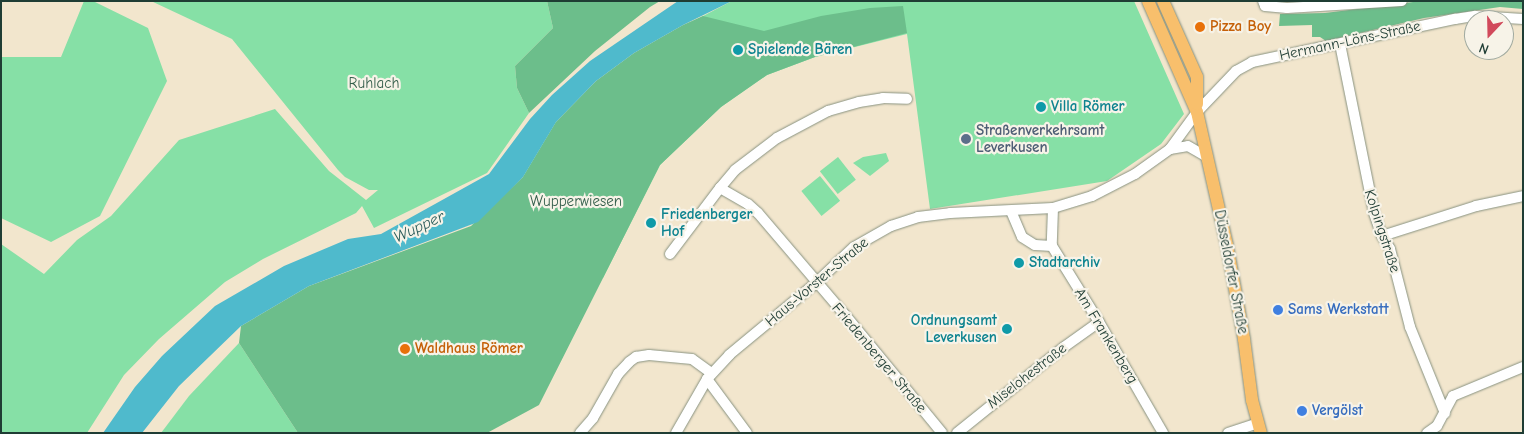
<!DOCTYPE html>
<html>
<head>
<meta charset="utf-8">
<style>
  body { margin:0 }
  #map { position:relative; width:1524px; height:434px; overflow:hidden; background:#f2e6cd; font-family:"Comic Neue",sans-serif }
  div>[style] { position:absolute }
  .green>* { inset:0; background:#86e0a6; transform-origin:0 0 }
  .forest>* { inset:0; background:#6cbe8b }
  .water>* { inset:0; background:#4fbacc }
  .roads { filter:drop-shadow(0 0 1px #889280) drop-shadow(0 0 1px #889280) }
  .minor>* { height:10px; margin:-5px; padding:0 5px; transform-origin:5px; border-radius:5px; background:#fff }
  .major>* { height:12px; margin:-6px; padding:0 6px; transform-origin:6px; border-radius:6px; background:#f8bf6c }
  .dots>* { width:14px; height:14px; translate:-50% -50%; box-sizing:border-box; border:2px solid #f7f3e8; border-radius:50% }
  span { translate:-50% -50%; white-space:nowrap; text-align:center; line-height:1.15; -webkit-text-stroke:4.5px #f7f3e8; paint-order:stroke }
  .food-label { font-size:15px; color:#c56008; font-weight:700 }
  .left { translate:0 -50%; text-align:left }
  .street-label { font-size:15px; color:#1f3d34 }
  .culture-label { font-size:15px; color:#0d838f; font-weight:700 }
  .right { translate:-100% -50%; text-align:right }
  .park-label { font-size:15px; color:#345e4b }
  .service-label { font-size:15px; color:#4e5e75; font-weight:700 }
  .shop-label { font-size:15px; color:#366cbe; font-weight:700 }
  .water-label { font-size:16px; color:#2b5c5a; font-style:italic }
  .frame { position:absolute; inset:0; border:2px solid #1f3d34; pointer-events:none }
  .north { position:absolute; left:1464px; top:10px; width:50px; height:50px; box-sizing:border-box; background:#f7f3e8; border:1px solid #a1aaa0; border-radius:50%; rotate:201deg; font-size:14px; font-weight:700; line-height:20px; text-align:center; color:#1f3d34 }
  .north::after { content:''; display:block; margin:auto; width:18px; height:22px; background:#d1495b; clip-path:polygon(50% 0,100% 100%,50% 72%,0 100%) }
</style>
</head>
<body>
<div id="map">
  <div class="green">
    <div style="clip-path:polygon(84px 1px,93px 1px,148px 28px,167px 81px,100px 216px,51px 242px,1px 218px,1px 57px,61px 57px)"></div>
    <div style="clip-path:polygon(151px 1px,547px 1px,553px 28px,515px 66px,517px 88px,529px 113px,487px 173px,374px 228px,362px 206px,356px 213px,263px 259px,225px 282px,159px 339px,124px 375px,87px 433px,1px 433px,1px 244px,44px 274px,77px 240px,111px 216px,179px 140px,275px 109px,329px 171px,366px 200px,378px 190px,369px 190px,345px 177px,338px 170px,232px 39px)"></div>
    <div style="clip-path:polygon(732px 1px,1134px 1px,1184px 114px,1161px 144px,1107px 181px,930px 209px,907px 34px,815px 57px,767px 75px,721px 107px,660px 165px,603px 278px,523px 177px,556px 122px,657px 40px)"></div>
    <div style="clip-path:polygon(886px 153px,889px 161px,870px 176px,853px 163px,863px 157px)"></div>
    <div style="left:838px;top:157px;width:29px;height:23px;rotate:52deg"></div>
    <div style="left:820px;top:176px;width:32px;height:24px;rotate:51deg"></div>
    <div style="clip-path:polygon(239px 343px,298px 433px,161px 433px,189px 396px)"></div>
  </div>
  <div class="forest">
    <div style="clip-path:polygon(547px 1px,660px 1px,650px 7px,595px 51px,529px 113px,517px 88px,515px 66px,553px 28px)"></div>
    <div style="clip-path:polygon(1421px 1px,1523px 1px,1523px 9px,1500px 7px,1424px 18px,1326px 41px,1320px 37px,1312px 37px,1312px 25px,1279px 26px,1280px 14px,1325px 13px)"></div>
    <div style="clip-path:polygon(903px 6px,907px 33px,815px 57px,767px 75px,721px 107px,660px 165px,539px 405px,487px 433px,298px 433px,239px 343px,241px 326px,309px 286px,471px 226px,523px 177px,556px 122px,596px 81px,634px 53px,683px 25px,703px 16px,764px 31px,821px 16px,870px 8px)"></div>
  </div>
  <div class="water">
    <div style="clip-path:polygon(678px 1px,732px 1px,683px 25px,634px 53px,596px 81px,556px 122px,523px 177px,478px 222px,309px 286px,241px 326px,179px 386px,142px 433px,103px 433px,135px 387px,162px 356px,215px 306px,284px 266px,348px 239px,381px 234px,489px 174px,530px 119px,552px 95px,590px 61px)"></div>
  </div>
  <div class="roads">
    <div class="minor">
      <div style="left:1263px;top:1px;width:5px;rotate:68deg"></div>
      <div style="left:1265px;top:6px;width:22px;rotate:5deg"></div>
      <div style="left:1287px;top:8px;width:115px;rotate:-3.5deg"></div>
      <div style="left:1340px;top:44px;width:172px;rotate:78.6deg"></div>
      <div style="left:1374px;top:213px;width:24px;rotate:71deg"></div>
      <div style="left:1382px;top:236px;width:15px;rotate:58deg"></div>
      <div style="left:1390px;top:249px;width:81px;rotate:75.6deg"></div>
      <div style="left:1410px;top:327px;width:93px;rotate:67.9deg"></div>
      <div style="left:1170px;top:149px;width:18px;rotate:-9deg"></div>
      <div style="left:1188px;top:146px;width:22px;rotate:30deg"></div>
      <div style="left:720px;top:188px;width:23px;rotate:-50deg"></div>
      <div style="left:735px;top:170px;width:53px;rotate:-37.3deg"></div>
      <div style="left:777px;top:138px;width:58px;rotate:-27.9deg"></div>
      <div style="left:828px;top:111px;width:32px;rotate:-16deg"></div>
      <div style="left:859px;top:102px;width:24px;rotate:-9deg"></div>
      <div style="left:883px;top:98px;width:24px;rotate:2deg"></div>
      <div style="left:1053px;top:208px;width:38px;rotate:92deg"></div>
      <div style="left:1052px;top:246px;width:89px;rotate:58.3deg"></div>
      <div style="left:1099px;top:322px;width:128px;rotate:60deg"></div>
      <div style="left:1011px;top:211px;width:28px;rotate:67deg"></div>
      <div style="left:1022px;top:237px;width:15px;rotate:32deg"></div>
      <div style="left:1035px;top:245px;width:17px;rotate:3deg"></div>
      <div style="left:1382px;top:236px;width:99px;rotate:-17.7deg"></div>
      <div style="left:1476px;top:206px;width:48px;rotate:-12deg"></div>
      <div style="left:670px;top:254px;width:83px;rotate:-52.9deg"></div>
      <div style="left:720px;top:188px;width:32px;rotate:30deg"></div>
      <div style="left:748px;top:204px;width:13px;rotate:42deg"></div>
      <div style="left:758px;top:213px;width:135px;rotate:49.5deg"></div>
      <div style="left:846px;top:316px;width:151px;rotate:50.6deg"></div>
      <div style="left:707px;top:379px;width:67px;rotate:53.5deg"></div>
      <div style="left:580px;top:433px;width:20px;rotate:-49deg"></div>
      <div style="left:593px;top:418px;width:51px;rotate:-60.4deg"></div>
      <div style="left:618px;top:374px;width:16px;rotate:-47deg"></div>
      <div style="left:629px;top:362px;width:9px;rotate:-36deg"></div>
      <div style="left:636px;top:357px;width:13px;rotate:-9deg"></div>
      <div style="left:649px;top:355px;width:43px;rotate:5.3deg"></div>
      <div style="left:692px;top:359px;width:24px;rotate:36deg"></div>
      <div style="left:676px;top:433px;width:62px;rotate:-60.1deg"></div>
      <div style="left:707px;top:379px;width:33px;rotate:-47deg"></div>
      <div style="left:729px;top:355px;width:113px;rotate:-39.6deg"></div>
      <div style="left:816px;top:283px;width:52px;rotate:-43.5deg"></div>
      <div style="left:854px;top:247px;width:43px;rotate:-29.6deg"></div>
      <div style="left:891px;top:226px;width:28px;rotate:-18deg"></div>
      <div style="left:918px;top:217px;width:32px;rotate:-7deg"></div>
      <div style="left:950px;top:213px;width:103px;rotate:-2.8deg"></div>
      <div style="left:1053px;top:208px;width:41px;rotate:-17.1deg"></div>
      <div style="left:1092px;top:196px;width:48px;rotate:-27.1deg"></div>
      <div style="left:1135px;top:174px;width:43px;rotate:-35.5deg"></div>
      <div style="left:1170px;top:149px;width:46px;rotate:-53.9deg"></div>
      <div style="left:1197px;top:112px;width:57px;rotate:-46.4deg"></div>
      <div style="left:1236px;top:71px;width:18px;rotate:-29deg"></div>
      <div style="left:1252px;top:62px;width:208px;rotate:-12deg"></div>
      <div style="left:1455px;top:19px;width:20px;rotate:-9deg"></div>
      <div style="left:1475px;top:16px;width:48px;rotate:3.6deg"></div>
      <div style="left:957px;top:433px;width:137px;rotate:-38.8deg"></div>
      <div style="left:1064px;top:347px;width:43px;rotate:-35.5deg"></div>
      <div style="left:1228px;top:433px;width:32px;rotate:-18deg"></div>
      <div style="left:1427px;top:433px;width:12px;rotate:-35deg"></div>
      <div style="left:1437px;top:426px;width:34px;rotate:-62deg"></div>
      <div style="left:1453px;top:396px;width:76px;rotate:-22.5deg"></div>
    </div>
    <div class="major">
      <div style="left:1148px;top:1px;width:121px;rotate:66.2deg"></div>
      <div style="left:1197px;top:112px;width:136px;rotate:77.3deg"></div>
      <div style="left:1227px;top:245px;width:96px;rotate:79.7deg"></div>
      <div style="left:1244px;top:339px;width:62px;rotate:82.5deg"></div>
      <div style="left:1252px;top:400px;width:34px;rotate:75deg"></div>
      <div style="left:1163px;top:1px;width:83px;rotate:65.9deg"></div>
      <div style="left:1197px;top:77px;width:27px;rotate:90deg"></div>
    </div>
  </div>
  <div class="dots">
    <div style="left:1200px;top:27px;background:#e8710a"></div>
    <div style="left:738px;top:50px;background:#0f9aa8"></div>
    <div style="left:1041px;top:107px;background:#0f9aa8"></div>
    <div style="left:966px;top:139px;background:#5c6f8a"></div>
    <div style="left:651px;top:223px;background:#0f9aa8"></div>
    <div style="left:1019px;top:263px;background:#0f9aa8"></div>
    <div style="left:1278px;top:310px;background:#3f7fe0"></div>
    <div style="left:1007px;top:329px;background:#0f9aa8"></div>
    <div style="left:405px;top:349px;background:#e8710a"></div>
    <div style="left:1302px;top:411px;background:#3f7fe0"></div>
  </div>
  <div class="food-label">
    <span class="left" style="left:1210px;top:27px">Pizza Boy</span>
    <span class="left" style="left:415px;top:349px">Waldhaus Römer</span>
  </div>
  <div class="street-label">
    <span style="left:1350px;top:41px;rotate:-12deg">Hermann-Löns-Straße</span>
    <span style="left:1382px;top:231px;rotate:72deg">Kolpingstraße</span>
    <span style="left:1231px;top:272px;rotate:79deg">Düsseldorfer Straße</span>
    <span style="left:817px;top:282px;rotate:-40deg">Haus-Vorster-Straße</span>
    <span style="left:1106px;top:336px;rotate:59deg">Am Frankenberg</span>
    <span style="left:879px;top:358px;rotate:50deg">Friedenberger Straße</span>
    <span style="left:1027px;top:376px;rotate:-38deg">Miselohestraße</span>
  </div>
  <div class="culture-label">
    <span class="left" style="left:748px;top:50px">Spielende Bären</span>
    <span class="left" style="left:1051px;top:107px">Villa Römer</span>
    <span class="left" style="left:661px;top:223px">Friedenberger<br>Hof</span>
    <span class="left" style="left:1029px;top:263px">Stadtarchiv</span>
    <span class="right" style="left:997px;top:329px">Ordnungsamt<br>Leverkusen</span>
  </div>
  <div class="park-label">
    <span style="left:374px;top:84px">Ruhlach</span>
    <span style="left:576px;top:202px">Wupperwiesen</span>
  </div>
  <div class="service-label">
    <span class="left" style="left:976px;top:139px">Straßenverkehrsamt<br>Leverkusen</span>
  </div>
  <div class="shop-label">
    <span class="left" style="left:1288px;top:310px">Sams Werkstatt</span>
    <span class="left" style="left:1312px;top:411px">Vergölst</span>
  </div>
  <div class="water-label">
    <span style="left:419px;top:227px;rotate:-25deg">Wupper</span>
  </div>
  <div class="frame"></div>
  <div class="north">N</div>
</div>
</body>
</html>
